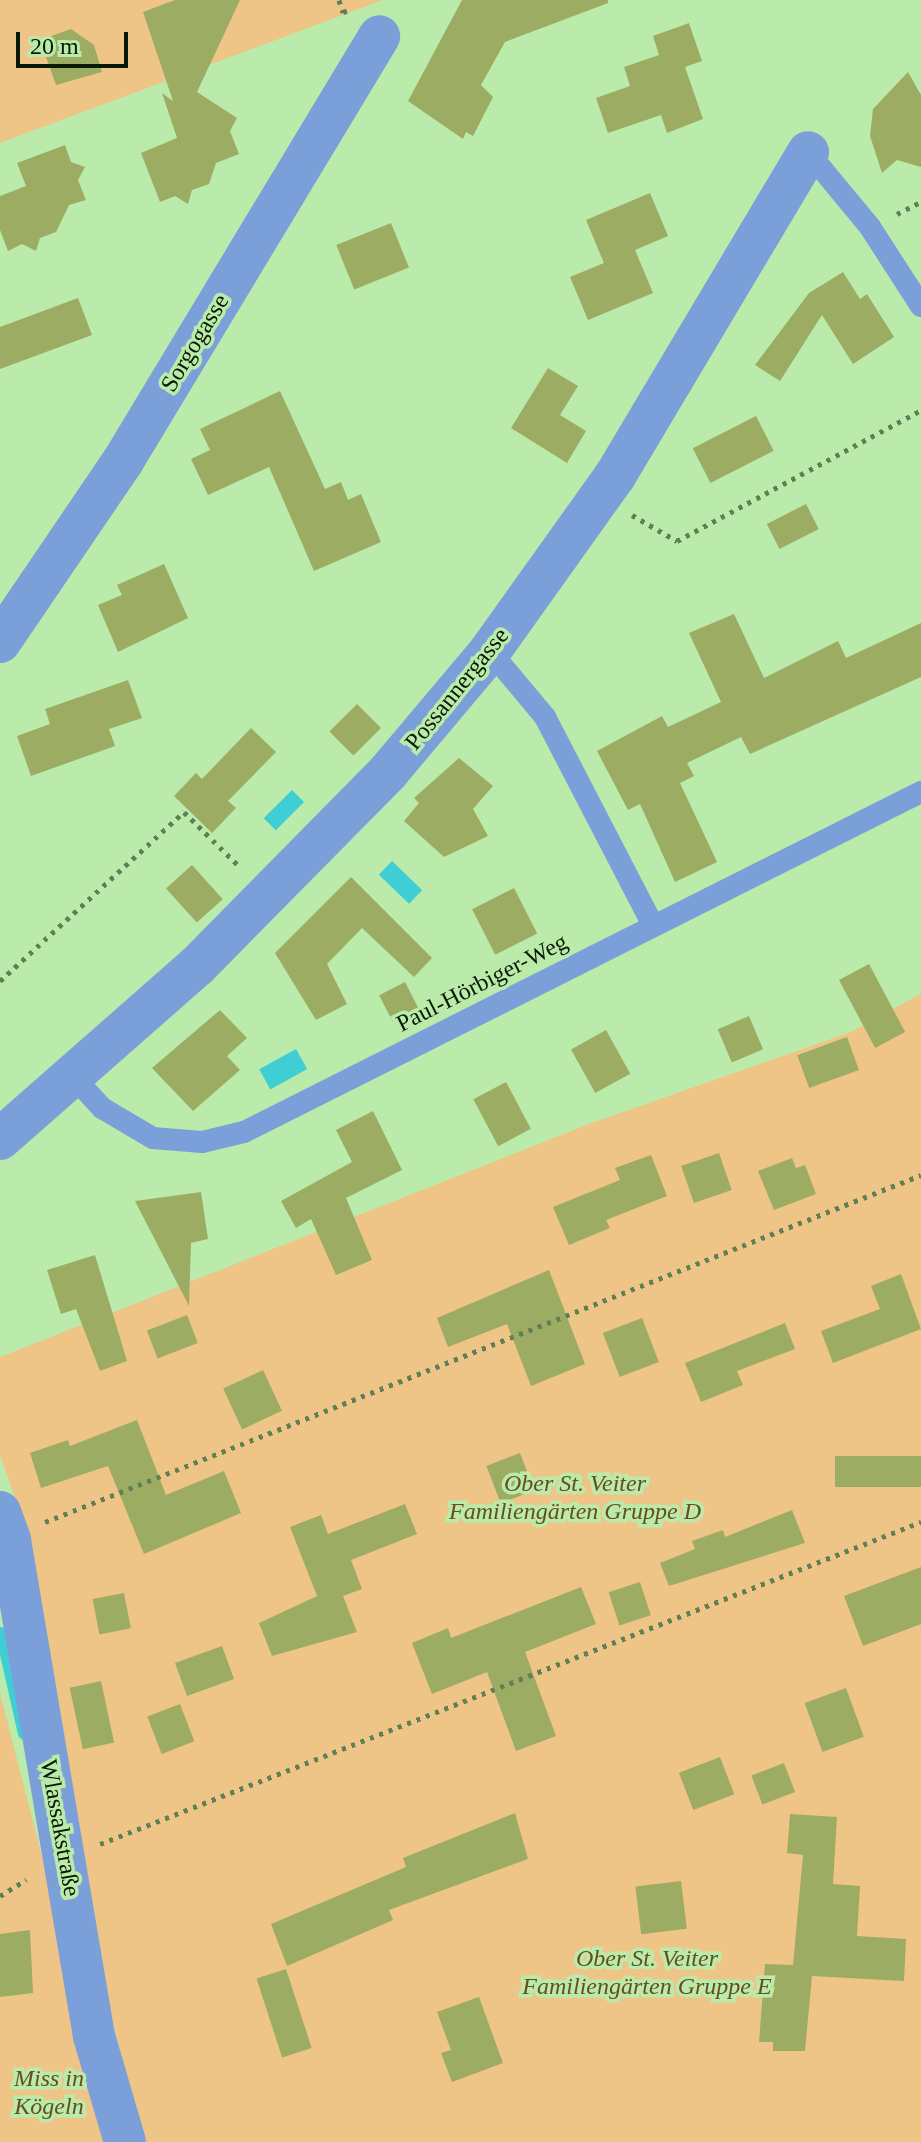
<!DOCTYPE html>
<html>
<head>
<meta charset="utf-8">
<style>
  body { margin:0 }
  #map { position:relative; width:921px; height:2142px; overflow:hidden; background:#baebab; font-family:"Times New Roman",serif }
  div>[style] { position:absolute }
  .green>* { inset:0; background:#eec586 }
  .water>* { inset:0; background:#3eced3; transform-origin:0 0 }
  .stream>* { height:11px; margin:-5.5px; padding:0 5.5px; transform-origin:5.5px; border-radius:5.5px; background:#3eced3 }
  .building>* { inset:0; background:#9dac63; transform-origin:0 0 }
  .path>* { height:5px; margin-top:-2.5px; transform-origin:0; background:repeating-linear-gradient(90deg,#5f8056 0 4px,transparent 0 10px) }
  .service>* { height:22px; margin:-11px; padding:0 11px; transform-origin:11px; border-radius:11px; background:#7ba0d9 }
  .minor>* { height:42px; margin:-21px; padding:0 21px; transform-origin:21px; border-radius:21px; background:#7ba0d9 }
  span { translate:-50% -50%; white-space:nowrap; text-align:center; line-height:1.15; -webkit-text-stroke:7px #baebab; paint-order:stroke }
  .street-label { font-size:24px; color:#091a04 }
  .park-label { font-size:24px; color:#684d20; font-style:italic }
  .scale { position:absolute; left:16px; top:32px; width:112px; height:36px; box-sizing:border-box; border:4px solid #091a04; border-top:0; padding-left:10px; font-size:24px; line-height:28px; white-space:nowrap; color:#091a04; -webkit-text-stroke:6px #baebab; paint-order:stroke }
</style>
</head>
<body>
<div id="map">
  <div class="green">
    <div style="clip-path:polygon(0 0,383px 0,0 143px)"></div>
    <div style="clip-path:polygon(921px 994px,921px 2142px,144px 2142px,112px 2019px,26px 1529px,0 1455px,0 1357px,589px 1124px,851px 1032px)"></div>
    <div style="clip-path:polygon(0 1693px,45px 1868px,111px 2142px,0 2142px)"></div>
  </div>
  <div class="water">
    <div style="left:292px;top:790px;width:17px;height:40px;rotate:45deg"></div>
    <div style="left:392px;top:861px;width:42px;height:19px;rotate:44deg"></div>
    <div style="left:296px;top:1049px;width:23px;height:42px;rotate:61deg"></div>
  </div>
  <div class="stream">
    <div style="left:0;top:1632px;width:104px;rotate:77.2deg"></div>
  </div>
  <div class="building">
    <div style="clip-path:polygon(175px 0,240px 0,197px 92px,237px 118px,230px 131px,239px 154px,216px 163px,209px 184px,192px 190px,188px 204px,175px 196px,160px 202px,141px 153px,177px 138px,162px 93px,173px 101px,143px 12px)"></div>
    <div style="clip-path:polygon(462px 0,608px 0,608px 3px,505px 42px,481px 85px,493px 97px,473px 136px,466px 132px,463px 139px,408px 101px)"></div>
    <div style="clip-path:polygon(689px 23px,702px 61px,685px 67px,703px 119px,667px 133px,661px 115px,608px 133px,596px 98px,630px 86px,624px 67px,659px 55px,653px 36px)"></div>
    <div style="clip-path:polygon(71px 29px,94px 45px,102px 72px,56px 85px,40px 40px)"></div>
    <div style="clip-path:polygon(908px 72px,921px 95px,921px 167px,897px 160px,882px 173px,870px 136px,873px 109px)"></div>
    <div style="clip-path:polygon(65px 145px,71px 162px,85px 167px,78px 180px,86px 200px,69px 205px,56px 232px,40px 238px,36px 251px,22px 244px,8px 251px,0 230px,0 196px,26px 186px,17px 163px)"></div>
    <div style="clip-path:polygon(650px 193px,668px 236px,635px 250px,653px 293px,588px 320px,570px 277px,604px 263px,586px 220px)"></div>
    <div style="left:391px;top:223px;width:48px;height:59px;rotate:68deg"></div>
    <div style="clip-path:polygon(843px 272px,860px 299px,867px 294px,894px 337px,853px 364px,822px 315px,780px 381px,755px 365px,809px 293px)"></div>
    <div style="clip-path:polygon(78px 298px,92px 335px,0 369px,0 327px)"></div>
    <div style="clip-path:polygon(548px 368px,578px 386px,560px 415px,586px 431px,567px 463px,511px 428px)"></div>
    <div style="clip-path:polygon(280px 391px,325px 489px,341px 482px,348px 500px,361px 494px,381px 542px,314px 571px,269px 467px,208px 495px,191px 459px,210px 450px,200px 429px)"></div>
    <div style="left:756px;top:416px;width:39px;height:71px;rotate:63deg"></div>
    <div style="left:806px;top:504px;width:28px;height:44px;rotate:63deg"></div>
    <div style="clip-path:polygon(164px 564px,188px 618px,118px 652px,98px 605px,122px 595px,117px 585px)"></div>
    <div style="clip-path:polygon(734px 614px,764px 678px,838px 641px,846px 658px,921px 623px,921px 677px,750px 754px,741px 737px,687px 763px,694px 776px,680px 783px,717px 862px,675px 882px,640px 804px,628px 810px,597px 751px,662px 716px,668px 727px,721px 702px,689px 633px)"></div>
    <div style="clip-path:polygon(128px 680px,142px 718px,109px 729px,115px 746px,31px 776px,17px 736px,50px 724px,45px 709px)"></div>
    <div style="left:357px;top:704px;width:34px;height:39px;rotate:45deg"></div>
    <div style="clip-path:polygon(251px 728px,276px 752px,228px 801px,236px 808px,212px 833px,174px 796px,196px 773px,202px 779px)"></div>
    <div style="clip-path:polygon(459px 758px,493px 786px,473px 809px,488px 836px,444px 857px,404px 821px,419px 803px,414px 798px)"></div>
    <div style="left:192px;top:865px;width:46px;height:35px;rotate:48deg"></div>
    <div style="clip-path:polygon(351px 877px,432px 958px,414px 977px,362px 928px,327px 964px,347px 1004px,316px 1020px,275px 953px)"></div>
    <div style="left:514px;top:888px;width:51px;height:47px;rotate:63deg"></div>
    <div style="left:869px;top:964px;width:77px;height:34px;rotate:62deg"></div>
    <div style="left:405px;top:982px;width:30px;height:29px;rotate:63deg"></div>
    <div style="clip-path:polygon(220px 1010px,247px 1038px,227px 1056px,240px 1070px,193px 1111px,152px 1068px)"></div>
    <div style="left:749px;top:1016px;width:36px;height:34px;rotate:67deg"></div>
    <div style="left:606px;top:1030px;width:50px;height:40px;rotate:61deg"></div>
    <div style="left:847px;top:1037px;width:35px;height:53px;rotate:70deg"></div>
    <div style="left:506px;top:1082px;width:53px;height:37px;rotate:62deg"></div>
    <div style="clip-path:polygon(373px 1111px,402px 1170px,346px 1198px,372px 1260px,336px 1275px,311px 1219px,296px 1228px,281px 1201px,352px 1162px,336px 1130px)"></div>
    <div style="left:719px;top:1153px;width:39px;height:40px;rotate:71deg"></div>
    <div style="clip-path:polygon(651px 1155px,667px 1196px,606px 1220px,610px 1228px,569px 1245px,553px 1207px,620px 1180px,615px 1168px)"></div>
    <div style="clip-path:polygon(792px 1158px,796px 1168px,805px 1165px,816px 1194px,774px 1210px,758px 1171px)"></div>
    <div style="clip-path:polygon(201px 1192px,208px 1239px,191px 1243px,189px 1306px,135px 1201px)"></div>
    <div style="clip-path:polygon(95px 1255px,127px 1361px,100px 1371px,76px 1309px,61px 1314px,47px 1270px)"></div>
    <div style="clip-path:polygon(549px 1270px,585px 1364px,531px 1386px,507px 1324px,448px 1347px,437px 1318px)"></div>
    <div style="clip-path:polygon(901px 1274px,921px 1329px,833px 1363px,821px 1331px,880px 1309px,871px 1286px)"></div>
    <div style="left:187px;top:1315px;width:30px;height:43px;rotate:69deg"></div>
    <div style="left:642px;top:1318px;width:47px;height:42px;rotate:69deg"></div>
    <div style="clip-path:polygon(785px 1323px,795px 1349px,737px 1371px,743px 1385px,701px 1402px,685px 1363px)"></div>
    <div style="left:263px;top:1370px;width:45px;height:44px;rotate:65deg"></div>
    <div style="clip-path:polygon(137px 1420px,166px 1495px,224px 1471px,241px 1513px,144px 1554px,108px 1466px,41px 1488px,30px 1453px,68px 1440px,70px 1446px)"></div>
    <div style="left:520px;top:1453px;width:40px;height:36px;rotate:69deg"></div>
    <div style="left:921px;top:1456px;width:31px;height:86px;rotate:90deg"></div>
    <div style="clip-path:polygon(405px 1504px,417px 1534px,351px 1560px,362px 1589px,343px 1596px,357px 1632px,272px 1656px,259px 1623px,317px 1596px,290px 1527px,321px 1515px,328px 1534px)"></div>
    <div style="clip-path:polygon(792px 1510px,805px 1543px,669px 1586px,660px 1563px,695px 1549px,692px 1541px,723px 1530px,725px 1537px)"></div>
    <div style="clip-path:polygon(921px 1567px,921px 1624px,863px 1646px,844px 1596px)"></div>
    <div style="left:640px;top:1582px;width:35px;height:33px;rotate:72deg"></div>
    <div style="clip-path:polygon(581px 1587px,596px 1624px,525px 1652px,556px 1736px,516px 1751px,487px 1672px,432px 1694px,412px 1643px,448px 1628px,451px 1638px)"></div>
    <div style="left:124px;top:1593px;width:36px;height:32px;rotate:79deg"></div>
    <div style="left:222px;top:1646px;width:35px;height:50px;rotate:70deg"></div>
    <div style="left:101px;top:1681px;width:63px;height:32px;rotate:78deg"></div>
    <div style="left:846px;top:1688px;width:52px;height:44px;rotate:70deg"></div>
    <div style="left:180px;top:1704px;width:40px;height:35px;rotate:69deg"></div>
    <div style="left:720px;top:1757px;width:40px;height:44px;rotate:69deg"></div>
    <div style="left:784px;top:1763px;width:31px;height:35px;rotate:69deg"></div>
    <div style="clip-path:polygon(515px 1813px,528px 1859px,389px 1910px,393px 1920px,287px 1966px,271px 1924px,406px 1867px,403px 1858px)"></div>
    <div style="clip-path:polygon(790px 1814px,837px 1817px,833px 1884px,860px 1886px,857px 1936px,906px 1939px,904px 1981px,812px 1976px,805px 2051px,773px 2051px,773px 2042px,759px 2042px,765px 1964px,793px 1965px,803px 1855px,787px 1853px)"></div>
    <div style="left:681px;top:1881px;width:48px;height:46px;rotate:83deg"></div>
    <div style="clip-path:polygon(30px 1930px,33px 1993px,0 1997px,0 1934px)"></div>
    <div style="left:286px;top:1969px;width:83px;height:31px;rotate:72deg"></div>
    <div style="clip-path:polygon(479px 1997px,503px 2063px,452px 2082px,441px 2053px,451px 2050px,437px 2012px)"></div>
  </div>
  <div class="path">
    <div style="left:339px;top:0;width:13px;rotate:72deg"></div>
    <div style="left:343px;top:12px;width:6px;rotate:-18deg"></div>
    <div style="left:897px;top:214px;width:27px;rotate:-27deg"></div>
    <div style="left:632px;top:515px;width:52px;rotate:30deg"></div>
    <div style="left:677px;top:541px;width:277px;rotate:-28.2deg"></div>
    <div style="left:0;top:981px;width:250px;rotate:-42.6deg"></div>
    <div style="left:184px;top:812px;width:77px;rotate:44.5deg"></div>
    <div style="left:45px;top:1522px;width:942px;rotate:-21.61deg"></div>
    <div style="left:100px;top:1844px;width:882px;rotate:-21.42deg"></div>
    <div style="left:0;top:1896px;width:31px;rotate:-32deg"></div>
  </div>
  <div class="service">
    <div style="left:808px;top:152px;width:97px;rotate:50.4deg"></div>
    <div style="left:870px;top:227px;width:94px;rotate:57.2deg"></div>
    <div style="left:490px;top:651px;width:86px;rotate:50.2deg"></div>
    <div style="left:545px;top:717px;width:234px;rotate:62.6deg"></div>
    <div style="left:71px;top:1074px;width:46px;rotate:47.6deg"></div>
    <div style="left:102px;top:1108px;width:59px;rotate:30.5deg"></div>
    <div style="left:153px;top:1138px;width:49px;rotate:4.7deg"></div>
    <div style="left:202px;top:1142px;width:43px;rotate:-13.4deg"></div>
    <div style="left:244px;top:1132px;width:758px;rotate:-26.67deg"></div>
  </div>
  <div class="minor">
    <div style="left:0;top:642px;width:219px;rotate:-55.8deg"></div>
    <div style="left:123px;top:461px;width:496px;rotate:-58.9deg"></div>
    <div style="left:0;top:1139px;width:262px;rotate:-41.3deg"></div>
    <div style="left:197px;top:966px;width:274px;rotate:-45.4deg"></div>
    <div style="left:389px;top:771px;width:157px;rotate:-49.9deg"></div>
    <div style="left:490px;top:651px;width:215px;rotate:-54.5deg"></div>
    <div style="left:615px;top:476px;width:377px;rotate:-59.2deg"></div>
    <div style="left:0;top:1512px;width:30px;rotate:70deg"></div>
    <div style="left:10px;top:1540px;width:503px;rotate:80.39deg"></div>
    <div style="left:94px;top:2036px;width:110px;rotate:73.7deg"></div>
  </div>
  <div class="street-label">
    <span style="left:195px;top:343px;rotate:-59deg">Sorgogasse</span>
    <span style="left:457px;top:689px;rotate:-51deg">Possannergasse</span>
    <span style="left:482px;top:983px;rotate:-27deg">Paul-Hörbiger-Weg</span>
    <span style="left:60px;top:1828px;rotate:80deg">Wlassakstraße</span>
  </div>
  <div class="park-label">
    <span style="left:575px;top:1498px">Ober St. Veiter<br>Familiengärten Gruppe D</span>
    <span style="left:647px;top:1973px">Ober St. Veiter<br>Familiengärten Gruppe E</span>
    <span style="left:49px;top:2093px">Miss in<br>Kögeln</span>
  </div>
  <div class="scale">20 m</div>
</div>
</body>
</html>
